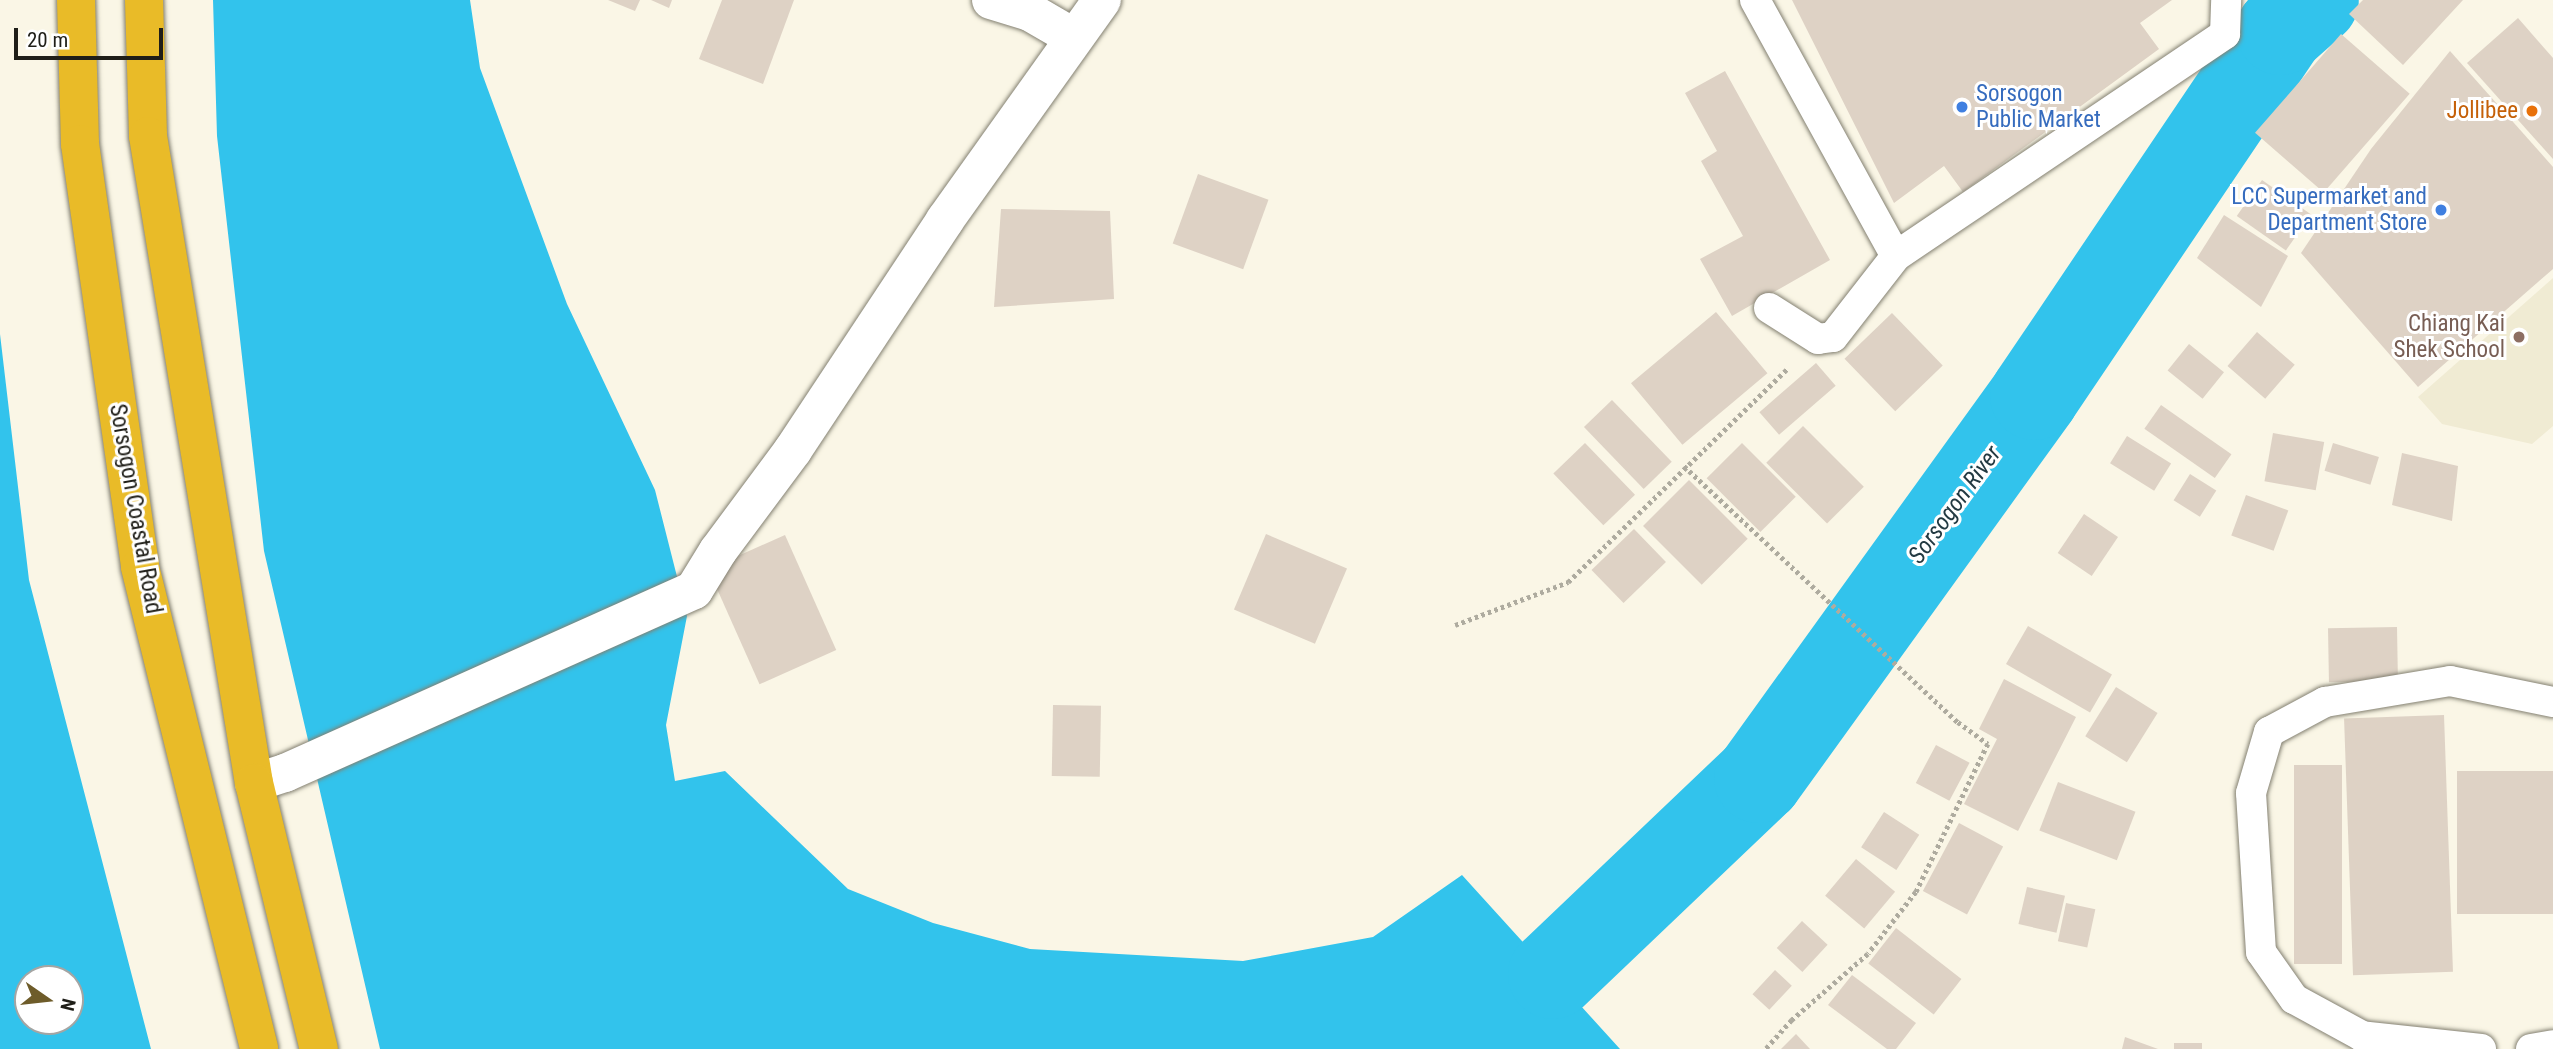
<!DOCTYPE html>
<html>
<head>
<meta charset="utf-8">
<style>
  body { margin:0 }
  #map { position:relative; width:2553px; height:1049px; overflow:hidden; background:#faf6e6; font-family:"Roboto Condensed",sans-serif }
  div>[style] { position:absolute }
  .built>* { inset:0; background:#f0ebd3 }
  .water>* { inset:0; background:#32c3ec }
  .river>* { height:89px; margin:-44.5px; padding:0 44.5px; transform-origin:44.5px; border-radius:44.5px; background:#32c3ec }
  .building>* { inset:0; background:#ded2c5; transform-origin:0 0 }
  .path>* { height:4.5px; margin-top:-2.25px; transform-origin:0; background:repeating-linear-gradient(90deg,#aeab9f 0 3.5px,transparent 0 7px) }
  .roads { filter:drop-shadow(0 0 2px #838071) drop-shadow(0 0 2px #838071) }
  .lane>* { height:30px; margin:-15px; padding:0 15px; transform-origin:15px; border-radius:15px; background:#fff }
  .street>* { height:38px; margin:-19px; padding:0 19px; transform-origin:19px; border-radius:19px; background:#fff }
  .highway>* { height:38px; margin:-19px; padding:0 19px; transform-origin:19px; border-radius:19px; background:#e9bb28 }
  .dots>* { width:19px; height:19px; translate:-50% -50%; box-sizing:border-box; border:4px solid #fff; border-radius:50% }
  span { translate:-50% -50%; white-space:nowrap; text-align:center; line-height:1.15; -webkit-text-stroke:6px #fff; paint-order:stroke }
  .shop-label { font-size:23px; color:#366cbe }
  .left { translate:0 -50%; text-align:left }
  .right { translate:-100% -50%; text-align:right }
  .food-label { font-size:23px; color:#c56008 }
  .education-label { font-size:23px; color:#785e54 }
  .street-label { font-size:23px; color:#1f1e18 }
  .water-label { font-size:24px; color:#233a42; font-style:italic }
  .north { position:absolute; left:14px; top:965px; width:70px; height:70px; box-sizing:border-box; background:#fff; border:2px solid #a5a5a3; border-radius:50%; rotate:104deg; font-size:19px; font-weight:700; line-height:28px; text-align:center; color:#1f1e18 }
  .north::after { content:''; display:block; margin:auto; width:24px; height:32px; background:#6e5c2a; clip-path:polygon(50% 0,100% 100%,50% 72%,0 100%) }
  .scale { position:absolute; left:14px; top:28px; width:149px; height:32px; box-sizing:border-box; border:4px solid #1f1e18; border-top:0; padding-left:9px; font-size:21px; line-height:24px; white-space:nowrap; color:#1f1e18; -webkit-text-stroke:5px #fff; paint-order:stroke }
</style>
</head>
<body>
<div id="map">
  <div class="built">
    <div style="clip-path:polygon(2553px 278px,2553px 426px,2532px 444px,2442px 424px,2418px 397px)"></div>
  </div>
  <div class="water">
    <div style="clip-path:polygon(213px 0,470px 0,480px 68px,567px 304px,655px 490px,687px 616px,666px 725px,675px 781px,725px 771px,848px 889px,933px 923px,1030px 949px,1243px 961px,1373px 937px,1462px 875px,1620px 1049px,380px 1049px,264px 551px,217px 136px)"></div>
    <div style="clip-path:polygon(evenodd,0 334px,29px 580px,151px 1049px,0 1049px,0 334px,70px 979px,70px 1021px,28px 1021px,28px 979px,70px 979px)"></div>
  </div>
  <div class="river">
    <div style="left:1552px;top:974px;width:284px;rotate:-43.6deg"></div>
    <div style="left:1758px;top:778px;width:472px;rotate:-54.2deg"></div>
    <div style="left:2034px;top:395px;width:440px;rotate:-56deg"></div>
    <div style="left:2280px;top:30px;width:45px;rotate:-41.4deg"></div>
  </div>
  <div class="building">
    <div style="clip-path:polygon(608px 0,640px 0,635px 11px)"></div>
    <div style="clip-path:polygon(651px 0,672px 0,669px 8px)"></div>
    <div style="clip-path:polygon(722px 0,794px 0,763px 84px,699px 59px)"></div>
    <div style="clip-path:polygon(1792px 0,2172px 0,2140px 23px,2159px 49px,1963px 192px,1944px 166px,1894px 203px)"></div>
    <div style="clip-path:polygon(2363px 0,2463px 0,2403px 65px,2349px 14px)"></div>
    <div style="clip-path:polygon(2518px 18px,2553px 58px,2553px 159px,2467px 63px)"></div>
    <div style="left:2341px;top:34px;width:91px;height:131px;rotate:41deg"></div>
    <div style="clip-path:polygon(2450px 51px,2553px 167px,2553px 269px,2418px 387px,2301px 253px,2371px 149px)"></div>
    <div style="clip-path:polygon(1725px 71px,1830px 260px,1732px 316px,1700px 259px,1743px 236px,1701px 161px,1717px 151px,1685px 93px)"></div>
    <div style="left:1198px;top:174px;width:75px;height:74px;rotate:20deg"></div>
    <div style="left:2262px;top:180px;width:60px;height:44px;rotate:35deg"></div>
    <div style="clip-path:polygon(1001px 209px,1110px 211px,1114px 299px,994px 307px)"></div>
    <div style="clip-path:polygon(2224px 215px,2288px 256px,2261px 307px,2197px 258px)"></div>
    <div style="left:1716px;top:312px;width:80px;height:111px;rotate:50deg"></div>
    <div style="left:1892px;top:313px;width:73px;height:66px;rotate:46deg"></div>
    <div style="left:2257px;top:332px;width:50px;height:45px;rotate:41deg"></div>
    <div style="left:2189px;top:344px;width:45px;height:34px;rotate:39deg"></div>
    <div style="left:1816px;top:363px;width:30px;height:75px;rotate:49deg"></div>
    <div style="left:1612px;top:400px;width:86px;height:39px;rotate:46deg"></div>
    <div style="left:2161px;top:405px;width:86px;height:29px;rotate:35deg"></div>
    <div style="left:1803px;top:426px;width:86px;height:52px;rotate:45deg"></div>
    <div style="left:2273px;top:433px;width:52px;height:49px;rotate:10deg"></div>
    <div style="left:2127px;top:436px;width:52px;height:32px;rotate:32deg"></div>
    <div style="left:1585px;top:443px;width:72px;height:44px;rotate:46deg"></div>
    <div style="left:1742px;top:443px;width:76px;height:50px;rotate:45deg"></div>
    <div style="left:2333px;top:443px;width:48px;height:29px;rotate:17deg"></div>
    <div style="clip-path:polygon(2402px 453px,2458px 466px,2452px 521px,2392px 505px)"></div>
    <div style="left:2190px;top:474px;width:31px;height:31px;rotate:32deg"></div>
    <div style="left:1689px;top:480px;width:83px;height:65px;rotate:45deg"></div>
    <div style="left:2246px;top:495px;width:45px;height:43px;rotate:20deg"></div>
    <div style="left:2084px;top:514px;width:41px;height:47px;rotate:34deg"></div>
    <div style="left:1634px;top:529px;width:46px;height:59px;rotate:46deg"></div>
    <div style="left:1266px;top:534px;width:88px;height:82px;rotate:23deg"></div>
    <div style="left:785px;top:535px;width:126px;height:84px;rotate:66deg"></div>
    <div style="left:2028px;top:626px;width:97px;height:44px;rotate:30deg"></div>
    <div style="left:2397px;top:627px;width:54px;height:69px;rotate:89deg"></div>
    <div style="clip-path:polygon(2004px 679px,2076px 717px,2018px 831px,1964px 804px,1997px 739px,1979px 729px)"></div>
    <div style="left:2116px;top:687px;width:49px;height:58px;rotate:32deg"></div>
    <div style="left:1053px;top:705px;width:48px;height:71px;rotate:1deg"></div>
    <div style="left:2444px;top:715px;width:257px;height:100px;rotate:88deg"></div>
    <div style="left:1936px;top:745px;width:38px;height:43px;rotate:28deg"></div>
    <div style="left:2294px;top:765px;width:48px;height:199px"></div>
    <div style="left:2553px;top:771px;width:143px;height:96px;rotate:90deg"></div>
    <div style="left:2058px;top:782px;width:83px;height:52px;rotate:21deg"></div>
    <div style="left:1884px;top:812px;width:42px;height:42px;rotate:33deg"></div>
    <div style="left:1959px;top:823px;width:50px;height:77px;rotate:28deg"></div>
    <div style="left:1856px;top:859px;width:51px;height:48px;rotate:40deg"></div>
    <div style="left:2027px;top:887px;width:39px;height:38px;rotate:13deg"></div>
    <div style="left:2066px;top:903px;width:30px;height:39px;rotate:12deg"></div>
    <div style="left:1802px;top:921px;width:35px;height:37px;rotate:43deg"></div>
    <div style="left:1896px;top:928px;width:83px;height:45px;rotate:38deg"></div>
    <div style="left:1775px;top:970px;width:23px;height:33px;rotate:43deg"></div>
    <div style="clip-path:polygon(1852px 975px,1916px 1023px,1896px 1049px,1887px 1049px,1828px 1005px)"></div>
    <div style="clip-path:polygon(1796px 1034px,1810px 1049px,1781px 1049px)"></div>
    <div style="clip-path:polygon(2125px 1037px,2158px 1049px,2122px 1049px)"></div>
    <div style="left:2174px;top:1043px;width:28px;height:6px"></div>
  </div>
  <div class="path">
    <div style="left:1684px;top:466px;width:375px;rotate:43.1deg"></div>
    <div style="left:1958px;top:722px;width:37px;rotate:36deg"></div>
    <div style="left:1988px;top:744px;width:165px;rotate:115.9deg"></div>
    <div style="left:1916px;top:892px;width:78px;rotate:127.7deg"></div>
    <div style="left:1868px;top:954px;width:101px;rotate:139deg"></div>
    <div style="left:1792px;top:1020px;width:39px;rotate:132deg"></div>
    <div style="left:1455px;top:625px;width:121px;rotate:-20.8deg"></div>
    <div style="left:1568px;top:582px;width:305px;rotate:-44.2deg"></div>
  </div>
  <div class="roads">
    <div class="lane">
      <div style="left:1755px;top:0;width:292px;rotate:61.2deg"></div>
      <div style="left:1896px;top:256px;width:397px;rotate:-34deg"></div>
      <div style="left:2225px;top:34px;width:34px;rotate:-88deg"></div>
      <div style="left:1769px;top:308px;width:58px;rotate:32.3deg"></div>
      <div style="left:1818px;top:339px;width:15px;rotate:-8deg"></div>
      <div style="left:1833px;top:337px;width:103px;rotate:-52.1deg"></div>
      <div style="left:2481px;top:1049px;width:120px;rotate:-173.8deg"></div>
      <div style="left:2362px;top:1036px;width:77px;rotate:-151.4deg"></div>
      <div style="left:2294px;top:999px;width:57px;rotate:-125.1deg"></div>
      <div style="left:2261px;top:952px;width:159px;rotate:-93.6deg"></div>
      <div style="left:2251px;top:793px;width:64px;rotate:-73.6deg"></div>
      <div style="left:2269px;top:732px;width:64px;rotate:-28.2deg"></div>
      <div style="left:2325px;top:702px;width:127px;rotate:-9.5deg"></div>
      <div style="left:2450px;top:681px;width:105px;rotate:11.5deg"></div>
      <div style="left:2531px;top:1049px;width:22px;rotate:-10deg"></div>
    </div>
    <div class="street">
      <div style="left:991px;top:0;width:41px;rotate:17.1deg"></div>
      <div style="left:1030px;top:12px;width:50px;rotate:30.2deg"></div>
      <div style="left:254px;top:783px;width:33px;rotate:-18deg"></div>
      <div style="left:285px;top:773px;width:448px;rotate:-24.1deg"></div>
      <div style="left:694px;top:590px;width:46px;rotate:-58.4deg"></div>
      <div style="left:718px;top:551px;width:126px;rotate:-53.4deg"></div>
      <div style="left:793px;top:450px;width:276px;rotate:-56.5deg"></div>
      <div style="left:945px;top:220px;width:270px;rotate:-54.5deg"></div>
    </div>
    <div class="highway">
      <div style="left:76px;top:0;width:144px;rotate:88.4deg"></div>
      <div style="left:80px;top:144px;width:427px;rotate:81.9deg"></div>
      <div style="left:140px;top:567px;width:496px;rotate:76.1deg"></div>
      <div style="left:144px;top:0;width:136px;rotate:88.3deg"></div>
      <div style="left:148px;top:136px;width:656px;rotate:80.7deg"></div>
      <div style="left:254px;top:783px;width:274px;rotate:76.3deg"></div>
    </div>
  </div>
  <div class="dots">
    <div style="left:1962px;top:107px;background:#3f7fe0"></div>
    <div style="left:2532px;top:111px;background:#e8710a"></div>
    <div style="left:2441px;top:210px;background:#3f7fe0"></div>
    <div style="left:2519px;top:337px;background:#8d6e63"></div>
  </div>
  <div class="shop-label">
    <span class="left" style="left:1976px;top:107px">Sorsogon<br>Public Market</span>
    <span class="right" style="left:2427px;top:210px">LCC Supermarket and<br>Department Store</span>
  </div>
  <div class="food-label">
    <span class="right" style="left:2518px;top:111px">Jollibee</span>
  </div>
  <div class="education-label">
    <span class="right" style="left:2505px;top:337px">Chiang Kai<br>Shek School</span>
  </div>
  <div class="street-label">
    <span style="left:135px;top:509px;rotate:80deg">Sorsogon Coastal Road</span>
  </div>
  <div class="water-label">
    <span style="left:1955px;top:505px;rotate:-54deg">Sorsogon River</span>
  </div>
  <div class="north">N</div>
  <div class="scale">20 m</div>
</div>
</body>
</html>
